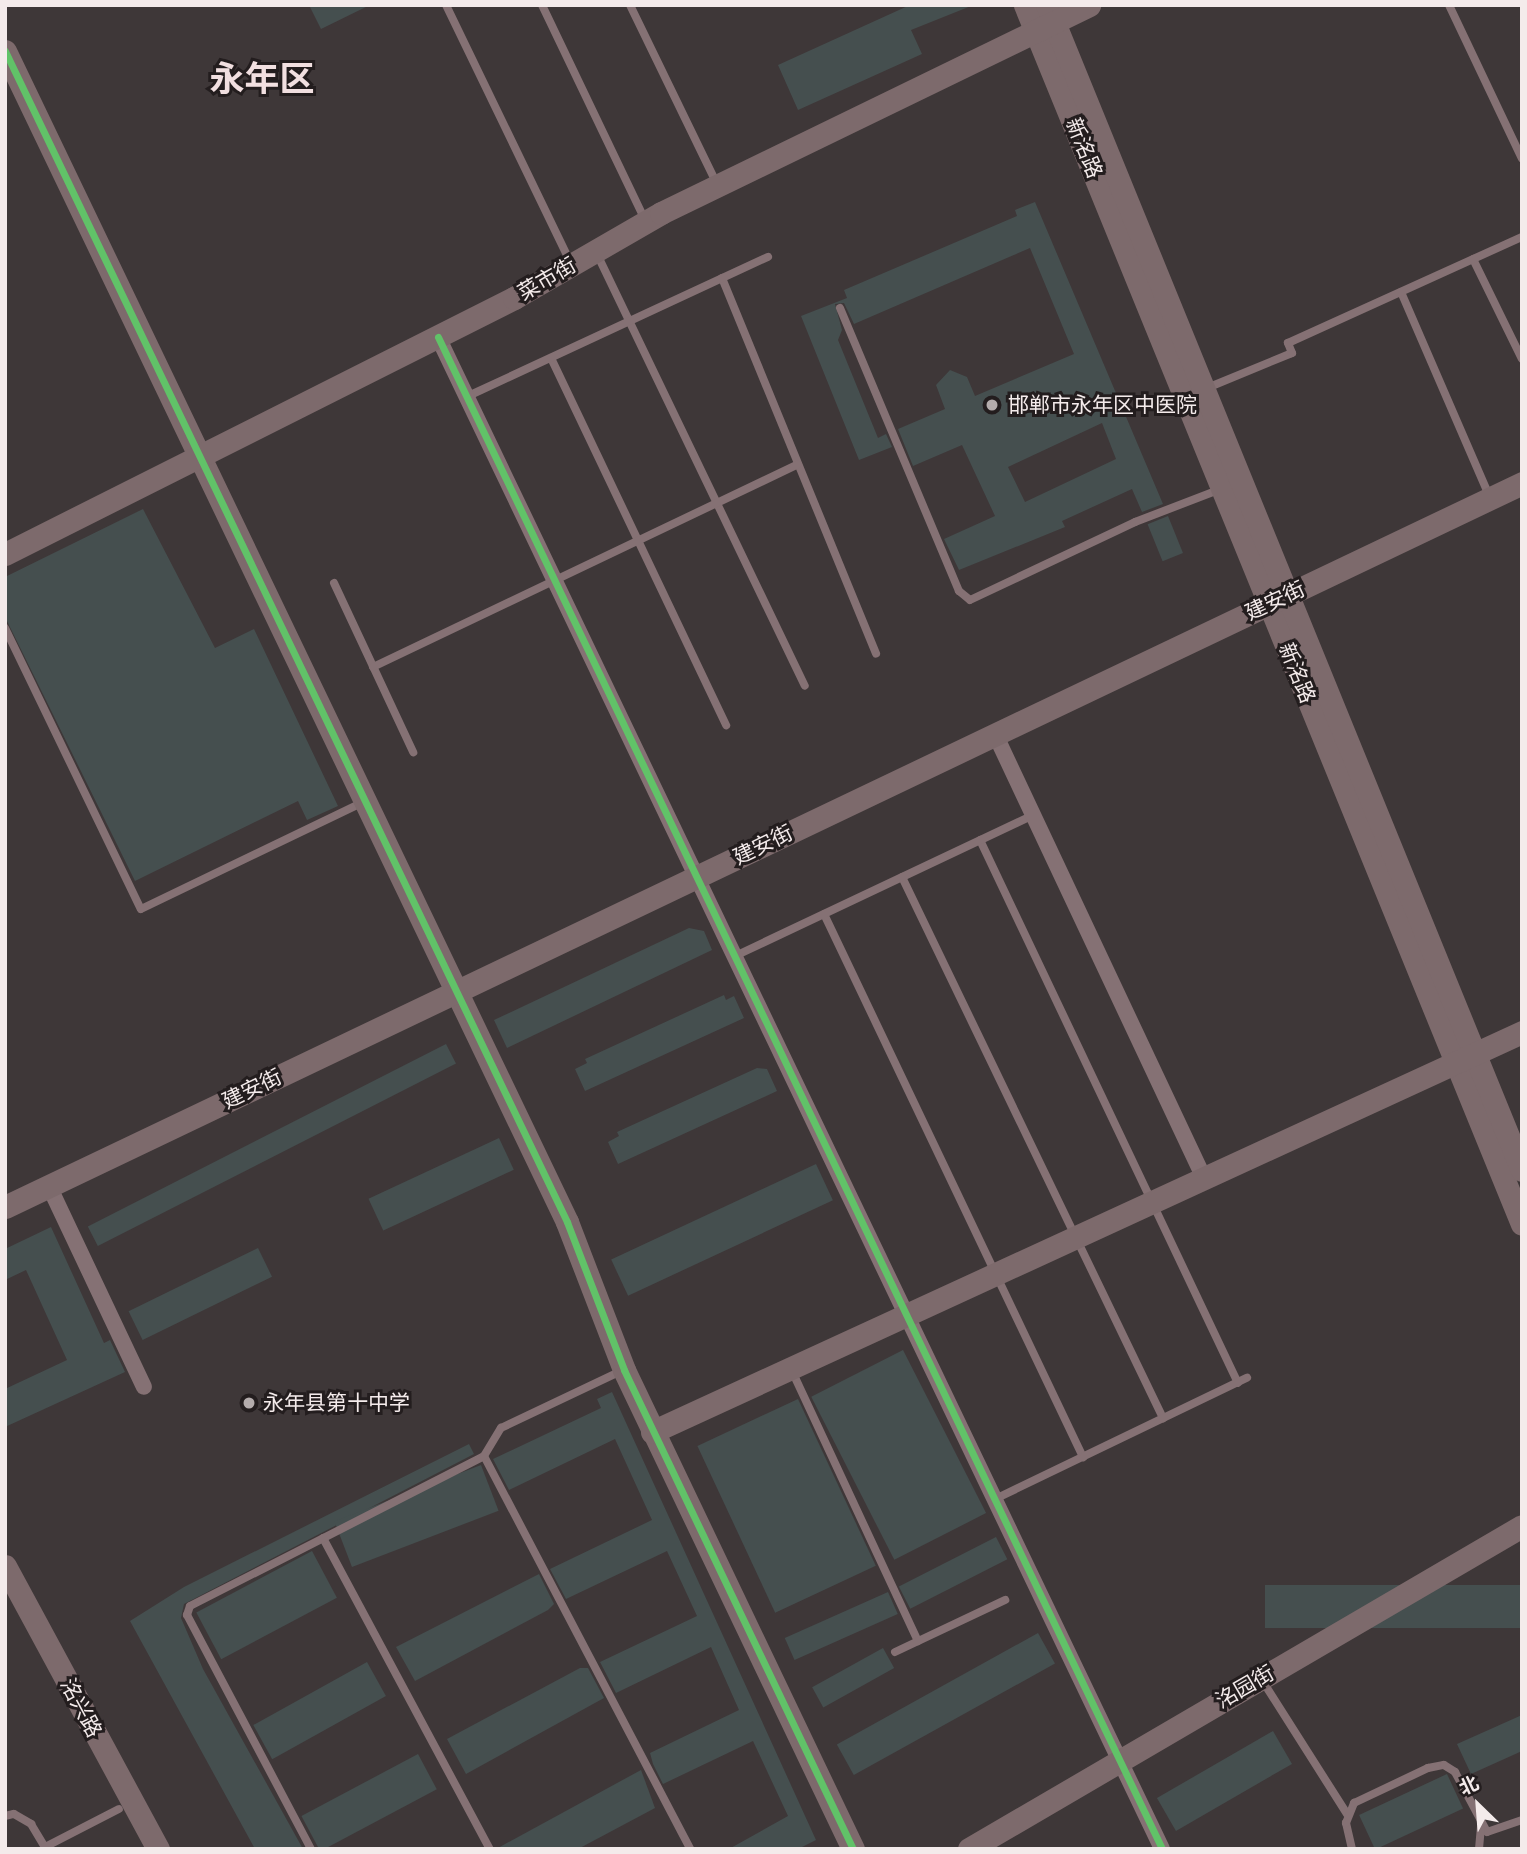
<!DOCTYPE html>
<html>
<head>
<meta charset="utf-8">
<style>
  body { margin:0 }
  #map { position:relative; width:1527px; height:1854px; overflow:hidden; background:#3e3738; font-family:"Nunito Sans","Noto Sans SC",sans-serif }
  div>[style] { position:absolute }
  .building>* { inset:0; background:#454f4f; transform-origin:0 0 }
  .lane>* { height:8px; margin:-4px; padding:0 4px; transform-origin:4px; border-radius:4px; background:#857174 }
  .street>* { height:16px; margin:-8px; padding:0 8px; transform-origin:8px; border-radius:8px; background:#857174 }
  .secondary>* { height:23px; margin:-11.5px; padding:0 11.5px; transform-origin:11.5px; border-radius:11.5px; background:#7d6a6c }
  .cycleway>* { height:7px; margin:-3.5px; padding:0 3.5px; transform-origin:3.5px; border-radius:3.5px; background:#61c268 }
  .dots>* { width:19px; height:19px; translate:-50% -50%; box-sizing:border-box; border:4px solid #231d1e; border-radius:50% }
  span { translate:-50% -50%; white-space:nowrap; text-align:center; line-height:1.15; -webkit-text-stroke:6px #231d1e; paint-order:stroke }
  .street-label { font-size:21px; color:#f4ebeb }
  .poi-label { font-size:21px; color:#f4ebeb }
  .left { translate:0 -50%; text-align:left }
  .town-label { font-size:35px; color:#f1dfe0; font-weight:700 }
  .frame { position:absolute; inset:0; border:7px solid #f4ebeb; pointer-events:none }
  .north { position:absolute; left:1443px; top:1770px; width:70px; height:70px; -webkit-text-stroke:5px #231d1e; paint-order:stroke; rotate:335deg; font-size:19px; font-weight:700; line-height:28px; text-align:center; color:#f4ebeb }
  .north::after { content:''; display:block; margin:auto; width:24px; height:32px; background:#f4ebeb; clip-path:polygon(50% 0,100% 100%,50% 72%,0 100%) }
</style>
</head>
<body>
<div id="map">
  <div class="building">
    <div style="clip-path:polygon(309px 5px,370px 5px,321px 29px)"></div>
    <div style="clip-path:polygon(910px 5px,971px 6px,911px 30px,922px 54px,798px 110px,778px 65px)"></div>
    <div style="clip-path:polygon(evenodd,1035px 202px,1163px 504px,1142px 512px,1132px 489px,1062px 521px,1065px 527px,959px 570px,944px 539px,995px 516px,962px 445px,913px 466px,898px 429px,945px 409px,936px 385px,950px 370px,967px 377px,975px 396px,1074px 354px,1030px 248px,854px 324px,844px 303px,835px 304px,842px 330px,838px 340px,878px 438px,886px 434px,892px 447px,859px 460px,801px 316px,847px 298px,844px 290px,1017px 216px,1015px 210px,1035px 202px,1102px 423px,1116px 459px,1025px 502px,1008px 467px,1102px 423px)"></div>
    <div style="clip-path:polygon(143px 509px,215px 648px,254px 629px,338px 806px,307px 820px,298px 801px,135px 881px,5px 617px,5px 577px)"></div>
    <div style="left:1168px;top:516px;width:40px;height:22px;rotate:68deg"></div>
    <div style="clip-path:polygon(689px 928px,704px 931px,712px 950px,507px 1048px,494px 1020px)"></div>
    <div style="clip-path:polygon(724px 995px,726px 1000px,734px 996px,744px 1018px,585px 1091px,575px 1069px,587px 1063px,585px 1059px)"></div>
    <div style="left:446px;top:1044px;width:22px;height:402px;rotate:63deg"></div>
    <div style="clip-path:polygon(757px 1068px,767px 1069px,777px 1091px,618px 1164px,608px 1142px,619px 1136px,617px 1132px)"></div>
    <div style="left:499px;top:1138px;width:35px;height:144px;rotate:65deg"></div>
    <div style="left:816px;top:1164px;width:40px;height:226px;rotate:65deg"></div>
    <div style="clip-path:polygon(51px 1227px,104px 1343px,110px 1340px,125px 1372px,5px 1427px,5px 1389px,67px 1360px,26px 1270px,5px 1280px,5px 1249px)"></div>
    <div style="left:258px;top:1248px;width:32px;height:144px;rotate:64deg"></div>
    <div style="left:903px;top:1350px;width:183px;height:103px;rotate:63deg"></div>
    <div style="clip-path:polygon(612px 1392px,816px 1840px,798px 1849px,729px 1849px,788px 1816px,753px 1741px,663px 1784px,653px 1764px,650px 1753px,739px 1710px,711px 1647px,616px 1693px,600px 1662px,697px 1616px,667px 1551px,566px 1599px,550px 1569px,652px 1520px,615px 1439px,509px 1490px,493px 1459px,601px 1408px,597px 1399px)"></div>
    <div style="left:798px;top:1399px;width:184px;height:111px;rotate:65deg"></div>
    <div style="clip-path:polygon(469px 1444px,474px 1454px,184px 1604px,181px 1618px,203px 1669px,303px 1849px,255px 1849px,130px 1621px,184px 1587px)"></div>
    <div style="left:481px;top:1465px;width:49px;height:157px;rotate:69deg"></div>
    <div style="left:996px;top:1537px;width:25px;height:109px;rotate:63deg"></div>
    <div style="left:312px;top:1551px;width:53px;height:131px;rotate:62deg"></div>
    <div style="clip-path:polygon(539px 1574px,554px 1604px,548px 1610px,415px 1681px,396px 1647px)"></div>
    <div style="left:1522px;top:1585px;width:43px;height:257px;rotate:90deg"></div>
    <div style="left:888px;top:1592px;width:24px;height:113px;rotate:66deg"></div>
    <div style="left:1038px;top:1633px;width:35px;height:230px;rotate:61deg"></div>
    <div style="left:883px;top:1648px;width:23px;height:81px;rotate:61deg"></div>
    <div style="left:367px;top:1662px;width:39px;height:130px;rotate:61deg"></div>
    <div style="clip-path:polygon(580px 1668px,588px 1668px,604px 1698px,466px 1774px,447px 1739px)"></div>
    <div style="clip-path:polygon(1522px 1715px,1522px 1751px,1471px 1774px,1457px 1744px)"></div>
    <div style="left:1273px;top:1731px;width:38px;height:134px;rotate:60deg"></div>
    <div style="left:418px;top:1754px;width:40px;height:132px;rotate:62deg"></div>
    <div style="clip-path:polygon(641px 1770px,655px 1808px,578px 1849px,496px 1849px)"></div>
    <div style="left:1447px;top:1774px;width:38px;height:97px;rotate:65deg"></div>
  </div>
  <div class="lane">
    <div style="left:446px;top:5px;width:288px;rotate:64.2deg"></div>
    <div style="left:542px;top:5px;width:238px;rotate:64.4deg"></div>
    <div style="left:630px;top:5px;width:197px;rotate:64.1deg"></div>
    <div style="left:1449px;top:5px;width:170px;rotate:64.6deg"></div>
    <div style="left:597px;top:254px;width:479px;rotate:64.3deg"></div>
    <div style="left:1473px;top:259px;width:111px;rotate:63.9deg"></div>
    <div style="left:722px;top:278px;width:406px;rotate:67.7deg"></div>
    <div style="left:1401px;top:292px;width:224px;rotate:66.6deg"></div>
    <div style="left:840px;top:308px;width:307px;rotate:67.2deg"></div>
    <div style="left:959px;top:591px;width:14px;rotate:39deg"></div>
    <div style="left:970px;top:600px;width:183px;rotate:-25.3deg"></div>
    <div style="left:1135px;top:522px;width:92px;rotate:-21deg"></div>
    <div style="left:551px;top:358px;width:407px;rotate:64.5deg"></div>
    <div style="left:1207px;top:388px;width:92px;rotate:-22.4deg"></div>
    <div style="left:1292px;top:353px;width:11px;rotate:-112deg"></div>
    <div style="left:1288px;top:343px;width:257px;rotate:-24.4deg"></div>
    <div style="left:466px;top:397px;width:333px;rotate:-24.9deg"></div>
    <div style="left:334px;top:583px;width:187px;rotate:64.9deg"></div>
    <div style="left:5px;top:628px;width:312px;rotate:64.2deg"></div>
    <div style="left:141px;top:909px;width:246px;rotate:-25.7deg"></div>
    <div style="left:373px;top:667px;width:470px;rotate:-25.5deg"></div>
    <div style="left:980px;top:840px;width:601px;rotate:64.59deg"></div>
    <div style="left:902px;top:877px;width:601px;rotate:64.25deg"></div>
    <div style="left:824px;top:914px;width:602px;rotate:64.5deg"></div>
    <div style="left:733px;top:957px;width:332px;rotate:-25.3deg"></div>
    <div style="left:792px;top:1371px;width:298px;rotate:65deg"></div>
    <div style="left:484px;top:1456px;width:444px;rotate:62.3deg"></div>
    <div style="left:993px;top:1500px;width:282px;rotate:-25.7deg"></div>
    <div style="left:323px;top:1538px;width:353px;rotate:61.8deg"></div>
    <div style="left:895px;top:1652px;width:122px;rotate:-25.3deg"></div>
    <div style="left:1262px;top:1680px;width:159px;rotate:57.6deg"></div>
    <div style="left:5px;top:1816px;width:9px;rotate:-13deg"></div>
    <div style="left:14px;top:1814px;width:20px;rotate:30deg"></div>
    <div style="left:31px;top:1824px;width:29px;rotate:59deg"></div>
    <div style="left:45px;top:1847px;width:83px;rotate:-27.2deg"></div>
    <div style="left:311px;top:1849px;width:265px;rotate:-117.9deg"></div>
    <div style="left:187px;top:1615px;width:9px;rotate:-72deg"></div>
    <div style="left:190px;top:1606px;width:330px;rotate:-27deg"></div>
    <div style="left:484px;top:1456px;width:33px;rotate:-59deg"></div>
    <div style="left:501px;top:1428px;width:135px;rotate:-25.4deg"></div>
    <div style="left:1352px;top:1849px;width:27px;rotate:-103deg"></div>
    <div style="left:1346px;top:1823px;width:22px;rotate:-68deg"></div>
    <div style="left:1354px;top:1803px;width:82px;rotate:-25.3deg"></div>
    <div style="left:1428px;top:1768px;width:16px;rotate:-11deg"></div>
    <div style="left:1444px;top:1765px;width:13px;rotate:32deg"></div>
    <div style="left:1455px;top:1772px;width:68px;rotate:61.9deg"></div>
    <div style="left:1487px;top:1832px;width:37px;rotate:-19deg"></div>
    <div style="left:1479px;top:1849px;width:23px;rotate:-85deg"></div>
  </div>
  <div class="street">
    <div style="left:438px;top:337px;width:1676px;rotate:64.41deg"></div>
    <div style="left:995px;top:734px;width:491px;rotate:64.8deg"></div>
    <div style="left:49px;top:1186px;width:222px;rotate:64.7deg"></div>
  </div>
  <div class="secondary">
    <div style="left:1025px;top:5px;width:1316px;rotate:67.82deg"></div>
    <div style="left:1047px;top:5px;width:1258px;rotate:67.82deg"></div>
    <div style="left:5px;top:51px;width:1299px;rotate:64.36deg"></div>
    <div style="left:567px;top:1222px;width:159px;rotate:68.9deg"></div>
    <div style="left:624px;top:1370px;width:531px;rotate:64.45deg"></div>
    <div style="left:5px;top:554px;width:570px;rotate:-26.7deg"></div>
    <div style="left:514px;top:298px;width:170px;rotate:-30deg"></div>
    <div style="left:661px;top:213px;width:476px;rotate:-25.9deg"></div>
    <div style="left:5px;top:1207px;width:1681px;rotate:-25.51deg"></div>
    <div style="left:652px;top:1432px;width:958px;rotate:-24.69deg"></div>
    <div style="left:5px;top:1566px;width:322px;rotate:61.6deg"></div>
    <div style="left:969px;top:1849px;width:640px;rotate:-30.29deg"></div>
  </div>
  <div class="cycleway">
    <div style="left:5px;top:51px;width:1299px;rotate:64.36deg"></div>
    <div style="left:567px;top:1222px;width:159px;rotate:68.9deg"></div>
    <div style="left:624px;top:1370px;width:531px;rotate:64.45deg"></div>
    <div style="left:438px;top:337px;width:1676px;rotate:64.41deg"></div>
  </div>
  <div class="dots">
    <div style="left:992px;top:405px;background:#b4acac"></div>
    <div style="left:249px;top:1403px;background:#b4acac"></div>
  </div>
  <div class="street-label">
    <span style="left:1084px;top:148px;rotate:68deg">新洺路</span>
    <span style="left:547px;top:279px;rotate:-30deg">菜市街</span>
    <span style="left:1275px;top:601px;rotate:-25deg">建安街</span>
    <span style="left:1297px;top:673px;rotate:68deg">新洺路</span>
    <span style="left:763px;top:845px;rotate:-26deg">建安街</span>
    <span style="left:252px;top:1089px;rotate:-26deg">建安街</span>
    <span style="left:1245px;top:1687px;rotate:-30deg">洺园街</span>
    <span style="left:81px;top:1708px;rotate:62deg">洺兴路</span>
  </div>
  <div class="poi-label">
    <span class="left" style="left:1008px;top:405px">邯郸市永年区中医院</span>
    <span class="left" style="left:263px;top:1403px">永年县第十中学</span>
  </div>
  <div class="town-label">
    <span style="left:262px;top:80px">永年区</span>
  </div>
  <div class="frame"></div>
  <div class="north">北</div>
</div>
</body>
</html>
